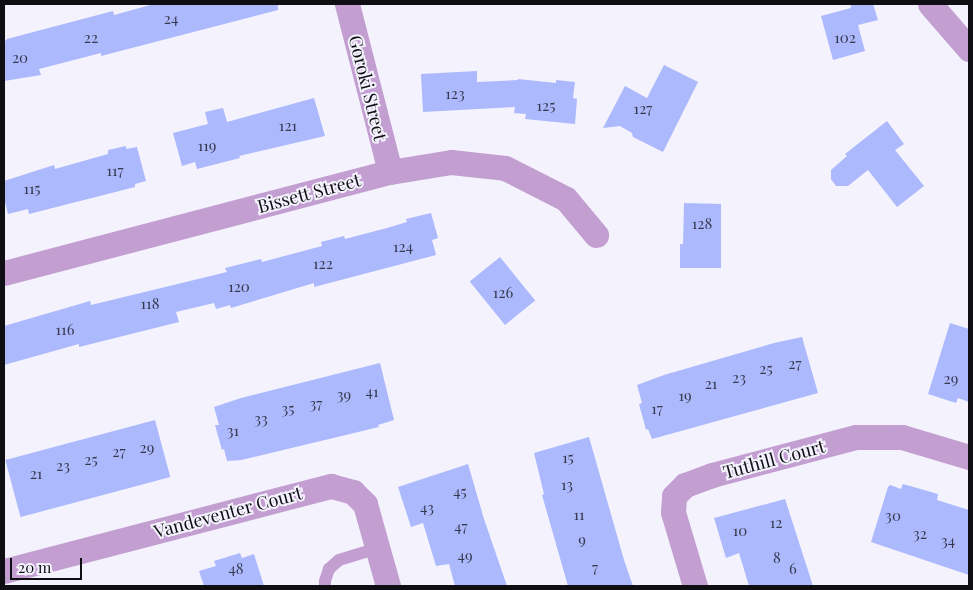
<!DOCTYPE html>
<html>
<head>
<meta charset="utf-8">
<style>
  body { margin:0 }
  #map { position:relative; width:973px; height:590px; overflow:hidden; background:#f4f2fd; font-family:"Playfair Display",serif }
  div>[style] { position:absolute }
  .building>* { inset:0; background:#acb9fd; transform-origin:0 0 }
  .service>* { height:12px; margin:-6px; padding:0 6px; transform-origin:6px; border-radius:6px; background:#c29ed1 }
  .minor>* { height:25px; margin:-12.5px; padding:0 12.5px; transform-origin:12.5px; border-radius:12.5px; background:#c29ed1 }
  span { translate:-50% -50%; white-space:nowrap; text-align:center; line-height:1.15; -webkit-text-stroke:4px #f4f2fd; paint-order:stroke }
  .number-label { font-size:15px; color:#36394e }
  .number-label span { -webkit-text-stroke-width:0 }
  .street-label { font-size:18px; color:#0f0e13 }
  .frame { position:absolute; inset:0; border:5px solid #0f0e13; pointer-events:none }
  .scale { position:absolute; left:10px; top:558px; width:72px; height:22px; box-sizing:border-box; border:2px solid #0f0e13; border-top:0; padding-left:6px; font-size:15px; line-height:18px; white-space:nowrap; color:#0f0e13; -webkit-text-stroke:4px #f4f2fd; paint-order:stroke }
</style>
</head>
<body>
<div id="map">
  <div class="building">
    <div style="clip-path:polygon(154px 4px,278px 4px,278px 10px,101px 56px,101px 53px,39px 69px,41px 75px,4px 81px,4px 42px,7px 39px,113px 11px,114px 15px)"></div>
    <div style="clip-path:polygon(850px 4px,873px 4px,878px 20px,858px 25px,865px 51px,833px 60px,821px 16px,851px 8px)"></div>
    <div style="clip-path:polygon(664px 65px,698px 82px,663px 152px,633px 137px,632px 133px,620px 126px,603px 128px,625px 86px,647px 98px)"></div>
    <div style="clip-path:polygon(477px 71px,477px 82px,518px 80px,518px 79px,556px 83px,556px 80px,575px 82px,573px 98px,577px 99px,575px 124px,525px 119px,526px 114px,514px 113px,515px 107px,423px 112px,421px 74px)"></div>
    <div style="clip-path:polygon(314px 98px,325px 136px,239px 156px,240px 158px,197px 169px,195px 162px,182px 166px,173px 133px,208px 124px,205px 112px,223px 108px,227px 122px)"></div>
    <div style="clip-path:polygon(887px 121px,904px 144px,895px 150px,924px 186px,897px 207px,868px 170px,848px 186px,836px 186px,831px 179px,831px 170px,847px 156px,845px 154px)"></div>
    <div style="clip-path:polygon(126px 146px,126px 149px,137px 147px,146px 181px,135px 184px,135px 187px,29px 214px,28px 209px,8px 214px,4px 198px,4px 181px,54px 165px,55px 169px,108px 154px,108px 150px)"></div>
    <div style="clip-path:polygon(684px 203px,721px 204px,721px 268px,680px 268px,680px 244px,683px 244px)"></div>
    <div style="clip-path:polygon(431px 213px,438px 238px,432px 240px,436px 255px,314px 287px,314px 283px,231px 308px,230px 305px,216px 309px,214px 303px,176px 312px,179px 322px,79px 347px,79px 344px,4px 365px,4px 326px,90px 301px,91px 305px,227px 272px,225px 268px,261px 259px,262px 262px,322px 246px,321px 242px,344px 236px,345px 239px,387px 228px,407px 222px,406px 219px)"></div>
    <div style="left:500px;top:257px;width:56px;height:39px;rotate:51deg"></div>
    <div style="clip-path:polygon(950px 323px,969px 329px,969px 402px,958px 398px,956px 403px,928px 394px)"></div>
    <div style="clip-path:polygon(802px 337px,818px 393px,652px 439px,648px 429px,646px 430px,639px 404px,642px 403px,637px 385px,664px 375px,774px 343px)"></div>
    <div style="clip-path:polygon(380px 363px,394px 420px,378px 425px,379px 427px,241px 460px,227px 461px,224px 449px,222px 450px,215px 425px,219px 425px,214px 407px,241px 398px)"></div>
    <div style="left:155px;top:420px;width:59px;height:155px;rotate:75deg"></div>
    <div style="clip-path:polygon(589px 437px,624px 560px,633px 586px,568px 586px,542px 495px,544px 494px,534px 453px)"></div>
    <div style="clip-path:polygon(468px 464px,484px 519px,507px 586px,455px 586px,449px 564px,436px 566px,423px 523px,411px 527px,398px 487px)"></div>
    <div style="clip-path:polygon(903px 484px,938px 494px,937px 500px,969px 510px,969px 575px,871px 542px,888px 487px,890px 485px,901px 489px)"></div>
    <div style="clip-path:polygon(785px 499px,813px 586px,749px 586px,739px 553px,726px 558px,714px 518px)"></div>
    <div style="clip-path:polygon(240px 553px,242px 558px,254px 554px,264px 586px,204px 586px,199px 571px,216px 566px,214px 561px)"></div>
  </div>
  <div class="service">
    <div style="left:325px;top:586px;width:5px;rotate:-90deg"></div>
    <div style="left:325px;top:581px;width:13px;rotate:-72deg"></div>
    <div style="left:329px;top:569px;width:13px;rotate:-42deg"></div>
    <div style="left:339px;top:560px;width:41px;rotate:-17.1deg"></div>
  </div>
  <div class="minor">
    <div style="left:347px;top:4px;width:173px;rotate:75.6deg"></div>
    <div style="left:930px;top:4px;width:60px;rotate:49.1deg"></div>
    <div style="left:4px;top:273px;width:399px;rotate:-14.7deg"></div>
    <div style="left:390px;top:172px;width:62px;rotate:-9.3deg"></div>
    <div style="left:451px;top:162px;width:54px;rotate:6.3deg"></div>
    <div style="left:505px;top:168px;width:68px;rotate:26.9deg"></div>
    <div style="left:566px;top:199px;width:47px;rotate:50.2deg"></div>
    <div style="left:4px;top:571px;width:338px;rotate:-14.6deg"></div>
    <div style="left:331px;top:486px;width:23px;rotate:15deg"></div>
    <div style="left:353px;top:492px;width:17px;rotate:45deg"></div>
    <div style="left:365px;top:504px;width:85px;rotate:74.3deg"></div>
    <div style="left:695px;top:586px;width:77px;rotate:-106.6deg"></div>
    <div style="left:673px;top:512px;width:16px;rotate:-86deg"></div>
    <div style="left:674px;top:496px;width:16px;rotate:-45deg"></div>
    <div style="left:685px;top:485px;width:29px;rotate:-20deg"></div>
    <div style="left:712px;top:475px;width:149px;rotate:-14.8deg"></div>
    <div style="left:856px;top:437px;width:46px"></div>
    <div style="left:902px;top:437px;width:70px;rotate:16.6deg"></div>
  </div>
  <div class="number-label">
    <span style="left:171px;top:19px">24</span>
    <span style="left:91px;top:38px">22</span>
    <span style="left:845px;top:38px">102</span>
    <span style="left:20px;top:58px">20</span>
    <span style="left:455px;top:94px">123</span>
    <span style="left:546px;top:106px">125</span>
    <span style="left:643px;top:109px">127</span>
    <span style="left:288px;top:126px">121</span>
    <span style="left:207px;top:146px">119</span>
    <span style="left:115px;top:171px">117</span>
    <span style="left:32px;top:189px">115</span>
    <span style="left:702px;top:224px">128</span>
    <span style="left:403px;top:247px">124</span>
    <span style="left:323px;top:264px">122</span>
    <span style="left:239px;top:287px">120</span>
    <span style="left:503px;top:293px">126</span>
    <span style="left:150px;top:304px">118</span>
    <span style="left:65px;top:330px">116</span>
    <span style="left:795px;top:364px">27</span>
    <span style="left:766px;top:369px">25</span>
    <span style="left:739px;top:378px">23</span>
    <span style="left:951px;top:379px">29</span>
    <span style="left:711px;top:384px">21</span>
    <span style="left:372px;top:392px">41</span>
    <span style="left:344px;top:395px">39</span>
    <span style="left:685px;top:396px">19</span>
    <span style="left:316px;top:404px">37</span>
    <span style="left:288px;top:409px">35</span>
    <span style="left:657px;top:409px">17</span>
    <span style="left:261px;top:419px">33</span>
    <span style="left:233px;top:431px">31</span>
    <span style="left:147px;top:448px">29</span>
    <span style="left:119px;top:452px">27</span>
    <span style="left:568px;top:458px">15</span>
    <span style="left:91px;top:460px">25</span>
    <span style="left:63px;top:466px">23</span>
    <span style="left:36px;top:474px">21</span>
    <span style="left:567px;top:485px">13</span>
    <span style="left:460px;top:492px">45</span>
    <span style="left:427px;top:508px">43</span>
    <span style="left:579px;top:515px">11</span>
    <span style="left:893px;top:516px">30</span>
    <span style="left:776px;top:523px">12</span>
    <span style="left:461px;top:527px">47</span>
    <span style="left:740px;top:531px">10</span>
    <span style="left:920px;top:534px">32</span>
    <span style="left:582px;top:540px">9</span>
    <span style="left:948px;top:541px">34</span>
    <span style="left:465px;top:556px">49</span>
    <span style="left:777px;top:558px">8</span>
    <span style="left:595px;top:568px">7</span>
    <span style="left:236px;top:569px">48</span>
    <span style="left:793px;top:569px">6</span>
  </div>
  <div class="street-label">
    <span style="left:368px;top:88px;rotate:76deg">Goroki Street</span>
    <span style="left:309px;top:193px;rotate:-15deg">Bissett Street</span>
    <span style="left:774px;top:459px;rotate:-15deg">Tuthill Court</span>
    <span style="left:228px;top:512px;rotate:-15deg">Vandeventer Court</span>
  </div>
  <div class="frame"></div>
  <div class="scale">20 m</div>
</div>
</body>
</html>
